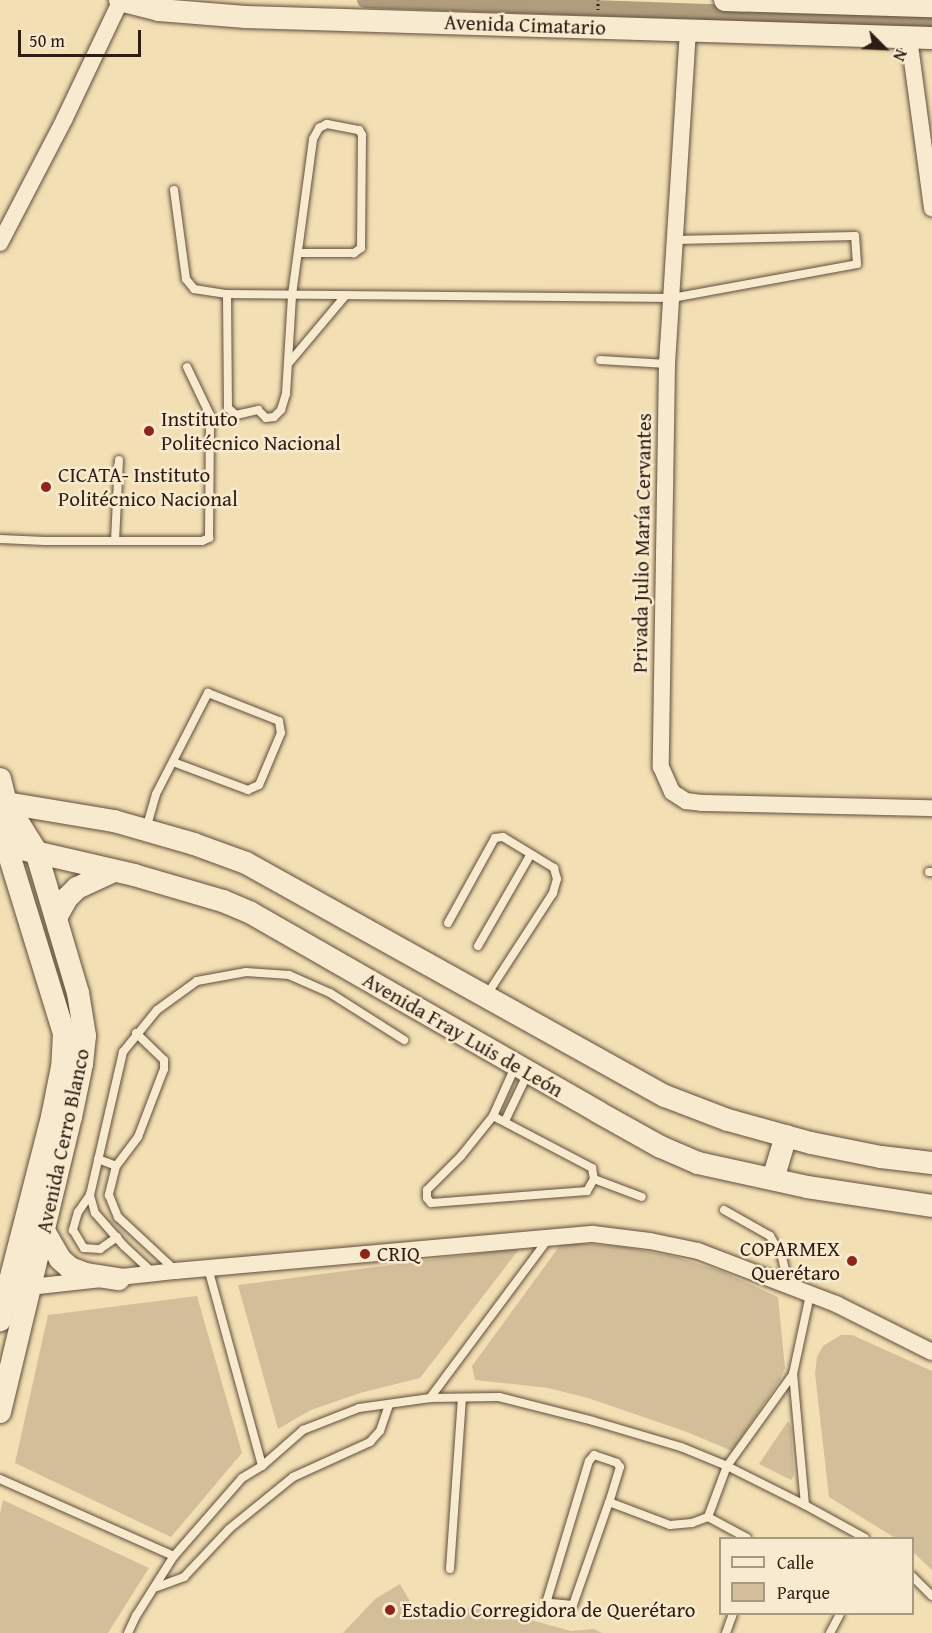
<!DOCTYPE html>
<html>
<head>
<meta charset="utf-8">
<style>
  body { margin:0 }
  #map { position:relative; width:932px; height:1633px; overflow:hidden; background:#f3dfb4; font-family:"Gentium Book Plus",serif }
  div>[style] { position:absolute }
  .green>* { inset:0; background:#d2be99 }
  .canal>* { height:16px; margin:-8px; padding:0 8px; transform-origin:8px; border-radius:8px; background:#b09d7e }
  .path>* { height:3px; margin-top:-1.5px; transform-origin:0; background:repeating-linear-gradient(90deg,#2f1d14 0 1.5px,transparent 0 4.5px) }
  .roads { filter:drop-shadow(0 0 2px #604e3c) drop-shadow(0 0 2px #604e3c) }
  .lane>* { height:8px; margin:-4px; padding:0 4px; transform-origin:4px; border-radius:4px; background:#f7eace }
  .street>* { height:16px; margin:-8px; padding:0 8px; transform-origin:8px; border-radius:8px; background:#f7eace }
  .secondary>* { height:22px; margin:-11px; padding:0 11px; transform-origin:11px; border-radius:11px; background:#f7eace }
  .dots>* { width:16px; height:16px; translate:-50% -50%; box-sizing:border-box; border:3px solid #f7eace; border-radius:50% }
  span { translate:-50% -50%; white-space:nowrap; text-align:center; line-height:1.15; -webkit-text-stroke:5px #f7eace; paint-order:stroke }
  .street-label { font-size:21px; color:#2f1d14 }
  .poi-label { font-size:21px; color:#2f1d14 }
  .left { translate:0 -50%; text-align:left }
  .right { translate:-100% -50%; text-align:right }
  .legend { position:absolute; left:719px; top:1537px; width:195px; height:78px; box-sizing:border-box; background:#f7eace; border:2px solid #a79884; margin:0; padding:8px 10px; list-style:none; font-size:18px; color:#2f1d14 }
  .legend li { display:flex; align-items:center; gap:12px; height:30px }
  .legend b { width:30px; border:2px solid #a79884 }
  .north { position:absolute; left:854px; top:18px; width:60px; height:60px; -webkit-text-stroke:4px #f7eace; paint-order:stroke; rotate:114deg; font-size:16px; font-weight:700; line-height:24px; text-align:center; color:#2f1d14 }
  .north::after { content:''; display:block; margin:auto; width:21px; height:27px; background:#2f1d14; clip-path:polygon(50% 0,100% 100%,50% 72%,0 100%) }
  .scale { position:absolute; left:18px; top:30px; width:123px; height:27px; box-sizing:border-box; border:3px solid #2f1d14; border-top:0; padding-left:8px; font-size:18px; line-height:21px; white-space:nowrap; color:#2f1d14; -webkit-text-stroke:4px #f7eace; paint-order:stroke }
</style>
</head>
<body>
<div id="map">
  <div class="green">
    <div style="clip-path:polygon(577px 1243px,624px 1247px,676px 1257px,721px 1271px,778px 1297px,785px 1368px,780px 1380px,732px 1451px,687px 1432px,588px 1398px,548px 1388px,475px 1380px,472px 1366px,561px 1244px)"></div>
    <div style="clip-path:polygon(520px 1248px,420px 1378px,360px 1393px,311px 1410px,278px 1429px,238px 1285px)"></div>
    <div style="clip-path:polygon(197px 1296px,242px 1453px,171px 1537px,15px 1463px,48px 1315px)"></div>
    <div style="clip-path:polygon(841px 1335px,852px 1335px,932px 1371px,932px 1570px,913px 1552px,912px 1538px,895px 1538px,829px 1497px,815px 1373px,817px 1357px,823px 1346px)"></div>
    <div style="clip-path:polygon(788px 1421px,791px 1427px,794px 1475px,791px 1480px,759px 1464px)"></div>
    <div style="clip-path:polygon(3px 1500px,149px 1568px,108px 1633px,0 1633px,0 1514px)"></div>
    <div style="clip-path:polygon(400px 1584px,418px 1615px,461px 1607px,502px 1612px,571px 1631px,594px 1629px,602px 1633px,343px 1633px,375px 1599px)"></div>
  </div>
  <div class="canal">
    <div style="left:365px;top:0;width:567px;rotate:2.02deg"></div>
  </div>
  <div class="path">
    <div style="left:598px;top:10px;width:10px;rotate:-90deg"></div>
  </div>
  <div class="roads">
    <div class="lane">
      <div style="left:174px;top:190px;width:90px;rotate:82.3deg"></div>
      <div style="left:186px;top:279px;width:13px;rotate:51deg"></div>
      <div style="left:194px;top:289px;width:33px;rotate:9deg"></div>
      <div style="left:227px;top:294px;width:445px;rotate:0.5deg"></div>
      <div style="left:672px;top:298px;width:188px;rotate:-10.4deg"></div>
      <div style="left:857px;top:264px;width:28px;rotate:-94deg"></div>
      <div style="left:855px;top:236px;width:180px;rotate:178.7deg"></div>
      <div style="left:227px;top:294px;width:114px;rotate:89.5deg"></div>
      <div style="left:228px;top:408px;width:11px;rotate:41deg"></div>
      <div style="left:236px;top:415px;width:23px;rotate:-13deg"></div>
      <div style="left:258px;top:410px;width:11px;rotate:45deg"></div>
      <div style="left:266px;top:418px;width:8px;rotate:-7deg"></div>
      <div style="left:274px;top:417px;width:10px;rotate:-45deg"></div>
      <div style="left:281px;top:410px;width:17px;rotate:-73deg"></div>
      <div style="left:286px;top:394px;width:99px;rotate:-86.5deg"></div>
      <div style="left:292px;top:295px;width:157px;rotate:-82.3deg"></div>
      <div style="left:313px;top:139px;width:13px;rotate:-61deg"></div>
      <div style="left:319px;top:128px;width:9px;rotate:-27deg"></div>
      <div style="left:327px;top:124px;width:33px;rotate:11deg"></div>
      <div style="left:359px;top:130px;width:6px;rotate:59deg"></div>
      <div style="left:362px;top:135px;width:113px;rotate:90.5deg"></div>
      <div style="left:361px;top:248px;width:9px;rotate:144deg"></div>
      <div style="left:354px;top:253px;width:55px;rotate:180deg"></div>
      <div style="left:600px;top:360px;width:67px;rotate:3.4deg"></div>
      <div style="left:288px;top:364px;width:89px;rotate:-50deg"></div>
      <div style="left:0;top:539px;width:45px;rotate:2.5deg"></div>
      <div style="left:45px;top:541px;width:157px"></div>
      <div style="left:202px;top:541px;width:8px;rotate:-23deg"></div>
      <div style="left:209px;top:538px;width:123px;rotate:-89.5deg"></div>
      <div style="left:210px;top:415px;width:53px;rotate:-115.6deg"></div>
      <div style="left:115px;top:541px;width:81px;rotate:-87.2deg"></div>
      <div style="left:146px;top:829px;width:36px;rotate:-74deg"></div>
      <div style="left:156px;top:794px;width:114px;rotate:-62.8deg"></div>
      <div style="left:208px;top:693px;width:76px;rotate:21.5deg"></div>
      <div style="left:279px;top:721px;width:12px;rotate:81deg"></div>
      <div style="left:281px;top:733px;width:56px;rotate:112.9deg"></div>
      <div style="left:259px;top:785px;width:12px;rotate:156deg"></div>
      <div style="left:248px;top:790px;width:80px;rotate:-159.5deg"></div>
      <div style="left:929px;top:872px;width:3px"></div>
      <div style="left:448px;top:923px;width:97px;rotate:-61.1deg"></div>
      <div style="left:495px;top:838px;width:8px;rotate:-7deg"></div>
      <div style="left:503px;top:837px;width:60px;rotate:31.3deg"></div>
      <div style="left:554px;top:868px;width:11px;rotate:75deg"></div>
      <div style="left:557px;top:879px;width:15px;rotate:106deg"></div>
      <div style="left:553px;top:893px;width:123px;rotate:123deg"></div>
      <div style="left:478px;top:946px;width:106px;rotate:-60.1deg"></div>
      <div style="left:136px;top:1033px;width:39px;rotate:44deg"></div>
      <div style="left:164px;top:1060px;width:9px;rotate:90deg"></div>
      <div style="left:164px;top:1069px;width:73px;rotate:110.9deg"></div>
      <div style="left:138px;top:1137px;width:36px;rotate:127deg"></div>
      <div style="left:116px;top:1166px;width:30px;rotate:104deg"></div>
      <div style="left:109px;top:1195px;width:24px;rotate:68deg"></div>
      <div style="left:118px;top:1217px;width:78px;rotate:42.9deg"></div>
      <div style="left:493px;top:1116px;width:112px;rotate:27.7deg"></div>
      <div style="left:592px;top:1168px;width:11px;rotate:80deg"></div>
      <div style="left:594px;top:1179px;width:14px;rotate:120deg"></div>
      <div style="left:587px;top:1191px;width:156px;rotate:175.6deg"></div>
      <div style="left:431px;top:1203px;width:6px;rotate:-129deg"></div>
      <div style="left:427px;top:1198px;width:8px;rotate:-90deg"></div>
      <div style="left:427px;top:1190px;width:48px;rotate:-45deg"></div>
      <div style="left:461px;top:1156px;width:51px;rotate:-51.3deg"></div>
      <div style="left:493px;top:1116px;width:54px;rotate:-65.8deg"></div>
      <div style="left:505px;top:1121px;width:53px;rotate:-64.4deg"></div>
      <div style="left:98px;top:1159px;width:19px;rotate:21deg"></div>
      <div style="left:594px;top:1179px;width:51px;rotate:20.6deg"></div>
      <div style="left:90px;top:1195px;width:21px;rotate:125deg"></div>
      <div style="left:78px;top:1212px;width:19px;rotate:106deg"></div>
      <div style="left:73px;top:1230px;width:21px;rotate:59deg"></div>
      <div style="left:84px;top:1248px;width:16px;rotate:4deg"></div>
      <div style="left:100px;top:1249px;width:21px;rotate:-35deg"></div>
      <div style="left:724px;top:1210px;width:53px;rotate:29.5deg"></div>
      <div style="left:770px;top:1236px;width:24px;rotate:60deg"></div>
      <div style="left:782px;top:1257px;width:31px;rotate:77deg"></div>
      <div style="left:208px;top:1268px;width:205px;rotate:74.7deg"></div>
      <div style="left:152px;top:1272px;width:38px;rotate:-137deg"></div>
      <div style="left:124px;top:1246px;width:44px;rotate:-131.3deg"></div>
      <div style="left:95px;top:1213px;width:19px;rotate:-106deg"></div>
      <div style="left:90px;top:1195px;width:147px;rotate:-77deg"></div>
      <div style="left:123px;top:1052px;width:54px;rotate:-51deg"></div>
      <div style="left:157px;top:1010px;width:49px;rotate:-35.9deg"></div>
      <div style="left:197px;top:981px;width:50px;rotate:-10.4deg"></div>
      <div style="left:246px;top:972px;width:43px;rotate:4deg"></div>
      <div style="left:289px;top:975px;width:45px;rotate:23.7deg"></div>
      <div style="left:330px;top:993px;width:88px;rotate:32.4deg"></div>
      <div style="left:430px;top:1398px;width:198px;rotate:-53.4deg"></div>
      <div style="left:594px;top:1455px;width:24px;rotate:19deg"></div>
      <div style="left:617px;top:1463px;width:5px;rotate:53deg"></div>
      <div style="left:620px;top:1467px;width:37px;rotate:107deg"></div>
      <div style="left:609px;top:1502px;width:109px;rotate:109.3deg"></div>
      <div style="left:573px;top:1605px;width:25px;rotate:-175deg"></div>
      <div style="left:548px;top:1603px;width:3px;rotate:-108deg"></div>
      <div style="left:547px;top:1600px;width:145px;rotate:-73.2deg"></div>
      <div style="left:589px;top:1461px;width:8px;rotate:-50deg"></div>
      <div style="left:0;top:1479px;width:190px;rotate:23.9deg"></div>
      <div style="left:609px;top:1502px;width:65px;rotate:20.7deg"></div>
      <div style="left:670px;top:1525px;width:22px;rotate:-5deg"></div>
      <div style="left:692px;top:1523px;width:17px;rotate:-21deg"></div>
      <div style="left:708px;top:1517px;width:54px;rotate:-69.6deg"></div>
      <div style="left:727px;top:1466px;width:113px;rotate:-54.3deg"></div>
      <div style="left:805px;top:1505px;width:132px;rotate:-95.2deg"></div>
      <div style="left:793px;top:1374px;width:81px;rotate:-77.9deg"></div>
      <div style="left:708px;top:1517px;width:44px;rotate:28.3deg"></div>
      <div style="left:450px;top:1569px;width:170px;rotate:-86deg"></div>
      <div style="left:912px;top:1576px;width:28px;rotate:45deg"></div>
      <div style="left:157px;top:1587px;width:29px;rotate:-20deg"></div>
      <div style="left:184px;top:1577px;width:66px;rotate:-46.8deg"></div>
      <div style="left:229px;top:1529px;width:82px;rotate:-39.1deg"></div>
      <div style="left:293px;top:1477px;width:85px;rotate:-24.4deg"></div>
      <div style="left:370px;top:1442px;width:15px;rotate:-48deg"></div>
      <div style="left:380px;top:1431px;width:28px;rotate:-71deg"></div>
      <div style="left:128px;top:1633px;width:19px;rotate:-65deg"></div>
      <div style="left:136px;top:1616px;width:71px;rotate:-57.7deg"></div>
      <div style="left:174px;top:1556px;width:103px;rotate:-48.9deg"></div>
      <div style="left:242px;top:1478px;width:23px;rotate:-31deg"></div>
      <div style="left:262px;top:1466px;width:55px;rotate:-41.3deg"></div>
      <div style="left:303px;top:1430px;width:60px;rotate:-21.4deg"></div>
      <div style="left:359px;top:1408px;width:72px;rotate:-8deg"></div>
      <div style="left:430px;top:1398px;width:69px;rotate:-0.8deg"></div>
      <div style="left:499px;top:1397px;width:97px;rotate:14.3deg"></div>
      <div style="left:593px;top:1421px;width:92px;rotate:16.5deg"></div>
      <div style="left:681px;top:1447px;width:50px;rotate:22.4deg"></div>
      <div style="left:727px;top:1466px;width:87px;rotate:26.6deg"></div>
      <div style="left:805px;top:1505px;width:68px;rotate:28.8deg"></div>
      <div style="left:726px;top:1633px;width:20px;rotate:-70deg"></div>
      <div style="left:830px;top:1633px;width:21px;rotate:-62deg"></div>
    </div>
    <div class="street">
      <div style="left:688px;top:30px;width:335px;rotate:93.6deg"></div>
      <div style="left:667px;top:364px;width:403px;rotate:90.9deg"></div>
      <div style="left:661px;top:767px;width:27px;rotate:66deg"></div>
      <div style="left:672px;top:792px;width:17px;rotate:33deg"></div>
      <div style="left:686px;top:801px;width:17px;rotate:7deg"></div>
      <div style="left:703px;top:803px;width:229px;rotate:1.3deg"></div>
      <div style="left:909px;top:38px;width:172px;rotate:82.3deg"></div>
      <div style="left:0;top:243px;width:139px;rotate:-62.5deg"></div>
      <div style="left:64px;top:120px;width:133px;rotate:-64.6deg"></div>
      <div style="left:30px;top:1287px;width:146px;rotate:-6.3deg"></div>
      <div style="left:175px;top:1271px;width:420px;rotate:-5.1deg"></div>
      <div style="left:593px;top:1234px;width:57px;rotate:7deg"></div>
      <div style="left:650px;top:1241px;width:49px;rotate:11.8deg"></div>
      <div style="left:698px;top:1251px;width:148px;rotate:21deg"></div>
      <div style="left:836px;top:1304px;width:107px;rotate:26.6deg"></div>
    </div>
    <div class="secondary">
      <div style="left:120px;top:0;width:40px;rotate:14.4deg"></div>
      <div style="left:159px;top:10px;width:87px;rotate:4.6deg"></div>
      <div style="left:246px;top:17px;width:686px;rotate:1.75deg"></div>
      <div style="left:725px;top:0;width:207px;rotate:1.7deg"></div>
      <div style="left:0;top:779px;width:25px;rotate:76deg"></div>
      <div style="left:6px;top:803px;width:42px;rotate:90deg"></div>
      <div style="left:6px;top:845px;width:197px;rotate:72.9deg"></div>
      <div style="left:64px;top:1033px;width:34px;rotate:93deg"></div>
      <div style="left:62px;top:1067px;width:51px;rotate:101.3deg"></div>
      <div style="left:52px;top:1117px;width:210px;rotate:104.4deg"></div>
      <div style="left:0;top:802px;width:116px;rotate:9.5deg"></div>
      <div style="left:114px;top:821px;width:83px;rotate:16deg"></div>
      <div style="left:194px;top:844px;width:55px;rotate:20.1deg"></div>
      <div style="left:246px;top:863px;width:479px;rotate:29.1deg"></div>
      <div style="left:665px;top:1096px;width:67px;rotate:20.9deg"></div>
      <div style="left:728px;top:1120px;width:86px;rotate:15.5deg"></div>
      <div style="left:811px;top:1143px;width:71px;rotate:11.3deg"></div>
      <div style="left:881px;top:1157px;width:51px;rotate:6.7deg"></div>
      <div style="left:0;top:844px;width:138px;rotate:13deg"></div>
      <div style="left:134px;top:875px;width:93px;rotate:16.3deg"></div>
      <div style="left:223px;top:901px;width:30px;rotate:23deg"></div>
      <div style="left:251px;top:913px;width:400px;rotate:29.8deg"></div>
      <div style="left:598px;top:1112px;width:72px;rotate:29.1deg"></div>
      <div style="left:661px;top:1147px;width:40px;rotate:23.4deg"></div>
      <div style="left:698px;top:1163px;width:112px;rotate:12.4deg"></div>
      <div style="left:807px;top:1187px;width:126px;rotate:8.6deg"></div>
      <div style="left:57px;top:916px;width:21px;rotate:-61deg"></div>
      <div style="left:67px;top:898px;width:14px;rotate:-45deg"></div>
      <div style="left:77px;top:888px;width:41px;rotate:-24.7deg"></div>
      <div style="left:773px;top:1179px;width:45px;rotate:-73.2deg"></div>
      <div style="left:44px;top:1231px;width:32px;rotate:60deg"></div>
      <div style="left:60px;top:1259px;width:13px;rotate:42deg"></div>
      <div style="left:70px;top:1268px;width:17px;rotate:21deg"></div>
      <div style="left:86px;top:1274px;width:33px;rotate:9deg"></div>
      <div style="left:0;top:1412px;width:303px;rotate:-76.5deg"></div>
      <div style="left:71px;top:1117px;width:54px;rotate:-78.3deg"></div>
      <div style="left:82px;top:1064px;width:28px;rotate:-84deg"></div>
      <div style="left:85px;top:1036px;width:44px;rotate:-99.2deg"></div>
      <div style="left:78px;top:993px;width:148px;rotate:-106.5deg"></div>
      <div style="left:36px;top:851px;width:57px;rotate:-122deg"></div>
    </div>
  </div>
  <div class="dots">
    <div style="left:149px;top:431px;background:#8f2418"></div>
    <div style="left:46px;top:487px;background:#8f2418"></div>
    <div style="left:365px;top:1254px;background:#8f2418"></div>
    <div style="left:852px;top:1261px;background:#8f2418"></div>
    <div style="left:390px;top:1610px;background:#8f2418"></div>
  </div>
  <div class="street-label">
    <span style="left:525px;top:25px;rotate:2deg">Avenida Cimatario</span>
    <span style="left:642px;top:543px;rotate:-89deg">Privada Julio María Cervantes</span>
    <span style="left:463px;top:1035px;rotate:30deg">Avenida Fray Luis de León</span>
    <span style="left:63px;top:1141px;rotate:-78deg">Avenida Cerro Blanco</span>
  </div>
  <div class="poi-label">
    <span class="left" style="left:161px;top:431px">Instituto<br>Politécnico Nacional</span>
    <span class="left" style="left:58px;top:487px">CICATA- Instituto<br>Politécnico Nacional</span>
    <span class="right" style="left:840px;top:1261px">COPARMEX<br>Querétaro</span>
    <span class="left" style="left:377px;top:1254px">CRIQ</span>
    <span class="left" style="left:402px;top:1610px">Estadio Corregidora de Querétaro</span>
  </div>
  <ul class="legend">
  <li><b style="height:8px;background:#f7eace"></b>Calle</li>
  <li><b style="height:16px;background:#d2be99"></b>Parque</li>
  </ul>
  <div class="north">N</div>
  <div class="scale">50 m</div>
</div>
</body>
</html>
